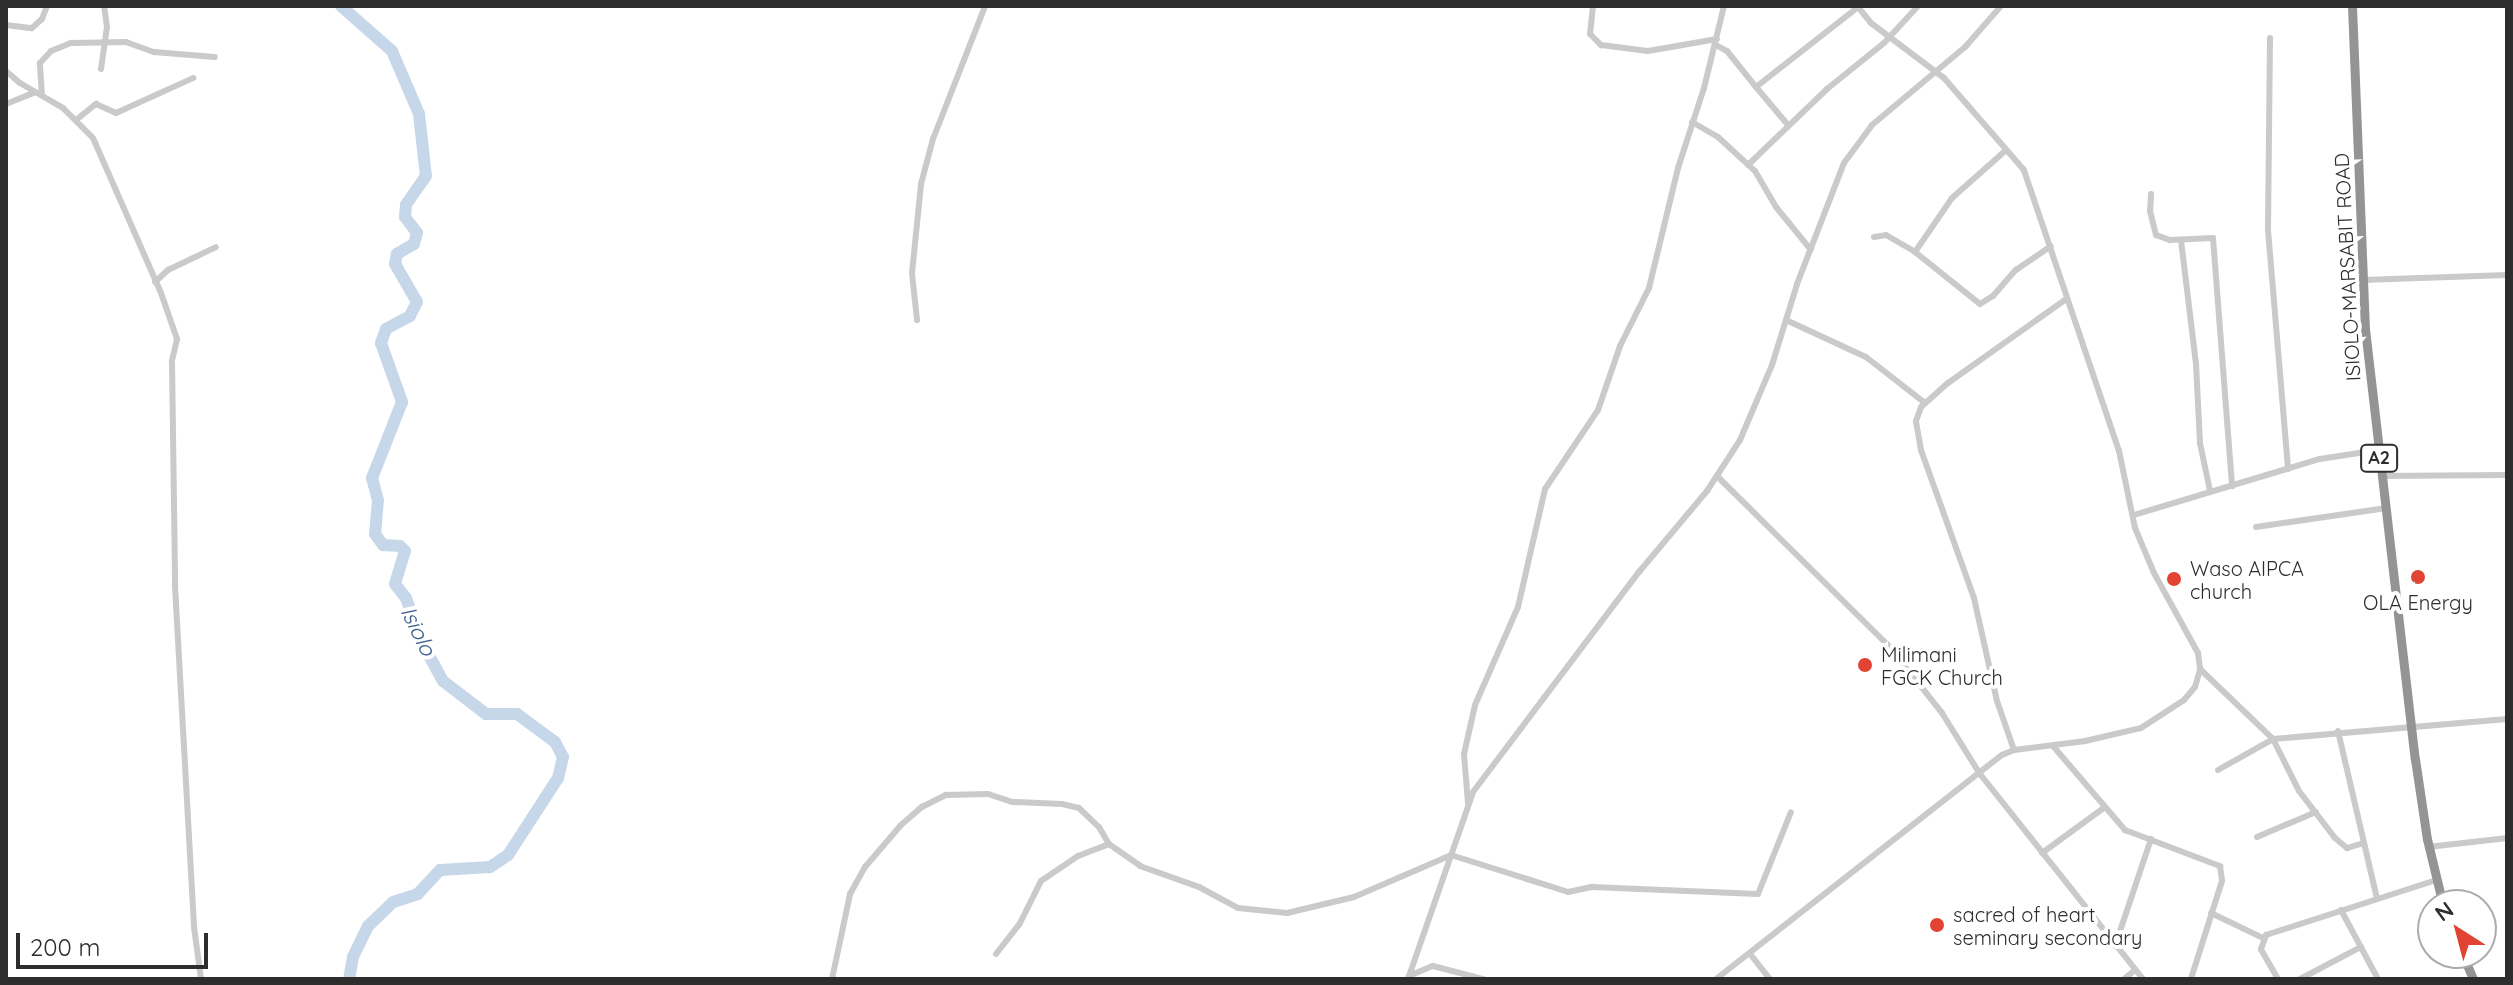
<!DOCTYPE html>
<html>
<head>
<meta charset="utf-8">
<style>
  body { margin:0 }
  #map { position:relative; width:2513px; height:985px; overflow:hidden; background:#fff; font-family:Quicksand,sans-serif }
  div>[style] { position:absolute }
  .river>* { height:12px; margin:-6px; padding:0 6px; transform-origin:6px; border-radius:6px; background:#c7d7ea }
  .minor>* { height:6px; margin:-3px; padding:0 3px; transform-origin:3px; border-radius:3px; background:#cacaca }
  .highway>* { height:9px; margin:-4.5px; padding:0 4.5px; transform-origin:4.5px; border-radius:4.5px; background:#949494 }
  .dots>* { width:22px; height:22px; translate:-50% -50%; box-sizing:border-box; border:4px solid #fff; border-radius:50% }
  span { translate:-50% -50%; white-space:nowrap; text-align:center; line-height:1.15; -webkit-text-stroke:8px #fff; paint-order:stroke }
  .shield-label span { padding:2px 6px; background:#fff; border:2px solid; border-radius:6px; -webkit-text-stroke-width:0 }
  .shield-label { font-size:18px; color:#2d2d2d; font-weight:700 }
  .street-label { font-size:20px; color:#2d2d2d }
  .poi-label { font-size:20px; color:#2d2d2d }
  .left { translate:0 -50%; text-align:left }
  .water-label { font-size:22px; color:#3d618d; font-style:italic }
  .frame { position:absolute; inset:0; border:8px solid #2d2d2d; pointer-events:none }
  .north { position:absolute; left:2417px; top:889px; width:80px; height:80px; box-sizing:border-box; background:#fff; border:2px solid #ababab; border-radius:50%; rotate:324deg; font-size:22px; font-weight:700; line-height:32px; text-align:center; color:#2d2d2d }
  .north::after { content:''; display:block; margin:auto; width:28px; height:36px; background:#e14433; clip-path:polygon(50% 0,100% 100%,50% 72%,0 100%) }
  .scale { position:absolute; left:16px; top:933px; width:192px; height:36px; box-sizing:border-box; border:4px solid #2d2d2d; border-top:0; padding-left:10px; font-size:24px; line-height:28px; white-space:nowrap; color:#2d2d2d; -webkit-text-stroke:6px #fff; paint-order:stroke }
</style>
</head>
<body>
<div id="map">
  <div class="river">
    <div style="left:341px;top:6px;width:68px;rotate:41.4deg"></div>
    <div style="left:392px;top:51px;width:69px;rotate:66.8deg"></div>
    <div style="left:419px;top:114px;width:62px;rotate:83.6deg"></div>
    <div style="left:426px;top:176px;width:35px;rotate:125deg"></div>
    <div style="left:406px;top:205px;width:12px;rotate:95deg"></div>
    <div style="left:405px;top:217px;width:20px;rotate:53deg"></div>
    <div style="left:417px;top:233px;width:11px;rotate:105deg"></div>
    <div style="left:414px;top:244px;width:20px;rotate:150deg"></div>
    <div style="left:397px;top:254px;width:10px;rotate:101deg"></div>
    <div style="left:395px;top:264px;width:44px;rotate:59.9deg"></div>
    <div style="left:417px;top:302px;width:16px;rotate:117deg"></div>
    <div style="left:410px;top:316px;width:27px;rotate:152deg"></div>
    <div style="left:386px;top:329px;width:15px;rotate:110deg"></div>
    <div style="left:381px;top:343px;width:63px;rotate:70.4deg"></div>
    <div style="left:402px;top:402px;width:82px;rotate:111.5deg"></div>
    <div style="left:372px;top:478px;width:23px;rotate:75deg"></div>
    <div style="left:378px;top:500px;width:34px;rotate:95deg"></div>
    <div style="left:375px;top:534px;width:14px;rotate:54deg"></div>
    <div style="left:383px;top:545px;width:17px;rotate:3deg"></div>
    <div style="left:400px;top:546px;width:7px;rotate:45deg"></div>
    <div style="left:405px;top:551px;width:34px;rotate:107deg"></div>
    <div style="left:395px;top:584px;width:18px;rotate:52deg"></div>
    <div style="left:406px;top:598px;width:46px;rotate:70.8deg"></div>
    <div style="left:421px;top:641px;width:46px;rotate:61.2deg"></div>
    <div style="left:443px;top:681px;width:54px;rotate:37.5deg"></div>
    <div style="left:486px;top:714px;width:31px"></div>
    <div style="left:517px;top:714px;width:47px;rotate:36.4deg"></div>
    <div style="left:555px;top:742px;width:17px;rotate:62deg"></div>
    <div style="left:563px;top:757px;width:22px;rotate:103deg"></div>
    <div style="left:558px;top:778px;width:92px;rotate:123deg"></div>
    <div style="left:508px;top:855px;width:22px;rotate:146deg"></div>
    <div style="left:490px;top:867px;width:50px;rotate:176.6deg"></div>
    <div style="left:440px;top:870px;width:33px;rotate:133deg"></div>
    <div style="left:418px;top:894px;width:26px;rotate:162deg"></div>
    <div style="left:393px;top:902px;width:35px;rotate:136deg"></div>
    <div style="left:368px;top:926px;width:34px;rotate:116deg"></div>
    <div style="left:353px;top:957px;width:22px;rotate:100deg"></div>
  </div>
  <div class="minor">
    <div style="left:1593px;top:6px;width:28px;rotate:96deg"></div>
    <div style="left:1590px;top:34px;width:16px;rotate:45deg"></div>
    <div style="left:1601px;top:45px;width:47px;rotate:7.3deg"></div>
    <div style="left:1648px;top:51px;width:70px;rotate:-9.9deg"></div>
    <div style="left:6px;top:25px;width:26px;rotate:7deg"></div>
    <div style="left:32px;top:28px;width:13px;rotate:-42deg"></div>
    <div style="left:42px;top:19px;width:14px;rotate:-69deg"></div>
    <div style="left:2270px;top:38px;width:192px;rotate:90.6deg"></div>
    <div style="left:2268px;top:230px;width:240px;rotate:85.2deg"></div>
    <div style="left:1716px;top:45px;width:13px;rotate:29deg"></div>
    <div style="left:1727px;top:51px;width:46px;rotate:51.1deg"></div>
    <div style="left:101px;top:69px;width:42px;rotate:-81.9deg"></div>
    <div style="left:107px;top:27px;width:21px;rotate:-98deg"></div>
    <div style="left:6px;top:71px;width:18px;rotate:41deg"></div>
    <div style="left:20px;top:83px;width:50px;rotate:30.2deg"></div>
    <div style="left:63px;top:108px;width:42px;rotate:45deg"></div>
    <div style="left:93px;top:138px;width:169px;rotate:66.3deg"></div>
    <div style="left:161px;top:293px;width:49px;rotate:70.8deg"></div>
    <div style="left:177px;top:339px;width:23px;rotate:103deg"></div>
    <div style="left:172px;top:361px;width:225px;rotate:89.2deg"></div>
    <div style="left:175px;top:586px;width:342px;rotate:86.8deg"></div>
    <div style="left:194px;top:927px;width:52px;rotate:82.3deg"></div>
    <div style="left:42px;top:95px;width:32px;rotate:-94deg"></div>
    <div style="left:40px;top:63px;width:16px;rotate:-47deg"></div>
    <div style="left:51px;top:51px;width:22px;rotate:-22deg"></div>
    <div style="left:71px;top:43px;width:55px;rotate:-1deg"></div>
    <div style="left:126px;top:42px;width:30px;rotate:20deg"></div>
    <div style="left:154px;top:52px;width:61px;rotate:4.7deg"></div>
    <div style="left:6px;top:104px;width:31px;rotate:-22deg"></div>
    <div style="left:76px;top:120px;width:26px;rotate:-39deg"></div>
    <div style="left:96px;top:104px;width:22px;rotate:24deg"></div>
    <div style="left:116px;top:113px;width:85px;rotate:-24.4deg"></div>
    <div style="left:1692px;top:122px;width:30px;rotate:30deg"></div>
    <div style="left:1718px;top:137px;width:50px;rotate:42.6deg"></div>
    <div style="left:1755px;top:171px;width:42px;rotate:59.7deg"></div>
    <div style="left:1776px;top:207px;width:55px;rotate:50.9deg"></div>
    <div style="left:1788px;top:125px;width:50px;rotate:-130.1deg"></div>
    <div style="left:1756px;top:87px;width:130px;rotate:-38.1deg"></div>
    <div style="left:1748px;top:165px;width:110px;rotate:-43.9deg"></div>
    <div style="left:1827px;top:89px;width:73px;rotate:-38.9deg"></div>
    <div style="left:1884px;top:43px;width:50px;rotate:-47.4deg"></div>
    <div style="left:2151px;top:194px;width:17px;rotate:93deg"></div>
    <div style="left:2150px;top:211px;width:25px;rotate:76deg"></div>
    <div style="left:2156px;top:235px;width:15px;rotate:20deg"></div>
    <div style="left:2170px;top:240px;width:43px;rotate:-2.7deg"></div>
    <div style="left:2213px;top:238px;width:249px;rotate:85.6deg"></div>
    <div style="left:1874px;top:237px;width:12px;rotate:-9deg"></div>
    <div style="left:1886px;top:235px;width:34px;rotate:30deg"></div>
    <div style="left:1915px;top:252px;width:83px;rotate:38.7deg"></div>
    <div style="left:1980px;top:304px;width:15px;rotate:-32deg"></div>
    <div style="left:1993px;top:296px;width:35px;rotate:-49deg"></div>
    <div style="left:2016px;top:270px;width:42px;rotate:-34.4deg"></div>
    <div style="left:2181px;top:240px;width:125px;rotate:83.1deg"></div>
    <div style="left:2196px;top:364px;width:79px;rotate:87.1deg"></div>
    <div style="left:2200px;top:443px;width:49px;rotate:78.2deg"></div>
    <div style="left:1915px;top:252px;width:65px;rotate:-55.6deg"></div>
    <div style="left:1952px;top:198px;width:72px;rotate:-41.6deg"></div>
    <div style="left:2363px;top:280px;width:144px;rotate:-2deg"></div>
    <div style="left:155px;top:282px;width:18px;rotate:-43deg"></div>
    <div style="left:168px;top:270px;width:53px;rotate:-25.6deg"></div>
    <div style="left:917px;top:320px;width:47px;rotate:-96.1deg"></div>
    <div style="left:912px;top:273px;width:89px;rotate:-84.2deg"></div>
    <div style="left:921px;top:184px;width:47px;rotate:-75.1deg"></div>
    <div style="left:933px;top:139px;width:143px;rotate:-68.6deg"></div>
    <div style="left:1786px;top:320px;width:88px;rotate:24.8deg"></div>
    <div style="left:1866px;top:357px;width:75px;rotate:37.9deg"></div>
    <div style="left:2381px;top:476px;width:126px;rotate:-0.5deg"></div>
    <div style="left:1718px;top:477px;width:239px;rotate:44.7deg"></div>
    <div style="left:1888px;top:645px;width:87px;rotate:51.5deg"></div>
    <div style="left:1942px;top:713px;width:72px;rotate:58.1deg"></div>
    <div style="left:1980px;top:774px;width:262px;rotate:51.5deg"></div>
    <div style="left:2134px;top:515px;width:194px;rotate:-16.8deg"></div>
    <div style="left:2320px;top:459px;width:59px;rotate:-8.8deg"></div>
    <div style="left:2256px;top:527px;width:132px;rotate:-8.3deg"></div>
    <div style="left:2200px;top:669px;width:101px;rotate:43.8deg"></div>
    <div style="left:2273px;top:739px;width:58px;rotate:63.4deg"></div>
    <div style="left:2299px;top:791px;width:59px;rotate:52.5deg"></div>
    <div style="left:2335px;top:838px;width:16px;rotate:40deg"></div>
    <div style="left:2347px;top:848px;width:17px;rotate:-17deg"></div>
    <div style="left:2338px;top:731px;width:171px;rotate:76.9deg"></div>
    <div style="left:2053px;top:746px;width:111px;rotate:49.4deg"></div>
    <div style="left:2125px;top:830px;width:102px;rotate:20.8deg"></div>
    <div style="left:2220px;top:866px;width:15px;rotate:82deg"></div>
    <div style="left:2222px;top:881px;width:103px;rotate:107.6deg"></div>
    <div style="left:2014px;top:750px;width:52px;rotate:-109.1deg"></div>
    <div style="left:1997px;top:701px;width:106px;rotate:-102.6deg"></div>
    <div style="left:1974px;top:598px;width:157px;rotate:-109.7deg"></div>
    <div style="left:1921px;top:450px;width:29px;rotate:-100deg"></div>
    <div style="left:1916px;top:421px;width:15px;rotate:-70deg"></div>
    <div style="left:1921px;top:407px;width:36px;rotate:-42deg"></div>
    <div style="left:1948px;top:383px;width:145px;rotate:-35.4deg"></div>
    <div style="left:2218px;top:770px;width:63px;rotate:-29.4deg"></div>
    <div style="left:2273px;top:739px;width:235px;rotate:-4.9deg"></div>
    <div style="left:1468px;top:803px;width:49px;rotate:-94.7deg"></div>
    <div style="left:1464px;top:754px;width:50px;rotate:-77.3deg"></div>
    <div style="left:1475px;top:705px;width:107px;rotate:-66.3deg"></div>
    <div style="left:1518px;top:607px;width:121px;rotate:-77.1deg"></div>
    <div style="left:1545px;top:489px;width:95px;rotate:-56.1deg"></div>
    <div style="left:1598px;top:410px;width:68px;rotate:-71deg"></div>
    <div style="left:1620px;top:346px;width:65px;rotate:-63.4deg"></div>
    <div style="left:1649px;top:288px;width:123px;rotate:-76.4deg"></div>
    <div style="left:1678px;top:168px;width:84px;rotate:-72deg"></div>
    <div style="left:1704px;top:88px;width:84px;rotate:-76.3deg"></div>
    <div style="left:2257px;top:837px;width:64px;rotate:-23deg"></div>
    <div style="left:2428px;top:847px;width:80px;rotate:-6.5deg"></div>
    <div style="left:2042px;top:853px;width:78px;rotate:-36.1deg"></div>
    <div style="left:2341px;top:910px;width:78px;rotate:61.8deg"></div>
    <div style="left:2211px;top:913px;width:58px;rotate:25.7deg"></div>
    <div style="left:2115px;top:946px;width:113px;rotate:-71.4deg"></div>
    <div style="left:996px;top:954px;width:37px;rotate:-52deg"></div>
    <div style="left:1019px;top:925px;width:49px;rotate:-63.4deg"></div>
    <div style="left:1041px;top:881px;width:45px;rotate:-34deg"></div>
    <div style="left:1078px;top:856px;width:33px;rotate:-21deg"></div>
    <div style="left:1751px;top:955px;width:31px;rotate:52deg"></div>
    <div style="left:1409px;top:976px;width:26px;rotate:-23deg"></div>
    <div style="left:1433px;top:966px;width:52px;rotate:14.6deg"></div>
    <div style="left:832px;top:979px;width:87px;rotate:-78deg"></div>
    <div style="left:850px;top:894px;width:31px;rotate:-61deg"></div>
    <div style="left:865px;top:867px;width:55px;rotate:-49.4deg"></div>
    <div style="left:901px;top:825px;width:28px;rotate:-41deg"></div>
    <div style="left:922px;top:807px;width:27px;rotate:-27deg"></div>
    <div style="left:946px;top:795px;width:42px;rotate:-1.4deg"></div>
    <div style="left:988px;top:794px;width:26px;rotate:18deg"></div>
    <div style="left:1013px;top:802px;width:49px;rotate:2.3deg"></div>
    <div style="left:1062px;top:804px;width:17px;rotate:13deg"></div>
    <div style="left:1079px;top:808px;width:28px;rotate:44deg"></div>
    <div style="left:1099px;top:827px;width:20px;rotate:60deg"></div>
    <div style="left:1109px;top:844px;width:38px;rotate:35deg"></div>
    <div style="left:1140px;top:866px;width:63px;rotate:19.6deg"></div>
    <div style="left:1199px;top:887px;width:44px;rotate:28.3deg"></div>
    <div style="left:1238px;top:908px;width:49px;rotate:5.8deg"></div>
    <div style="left:1287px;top:913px;width:69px;rotate:-13.4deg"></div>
    <div style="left:1354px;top:897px;width:106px;rotate:-23.4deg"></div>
    <div style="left:1451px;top:855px;width:123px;rotate:17.5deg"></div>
    <div style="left:1568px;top:892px;width:25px;rotate:-12deg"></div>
    <div style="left:1592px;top:887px;width:166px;rotate:2.4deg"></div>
    <div style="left:1758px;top:894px;width:88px;rotate:-68.1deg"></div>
    <div style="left:1408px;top:979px;width:198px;rotate:-70.8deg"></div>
    <div style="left:1473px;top:792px;width:276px;rotate:-53deg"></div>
    <div style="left:1639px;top:572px;width:106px;rotate:-50deg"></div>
    <div style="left:1707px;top:491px;width:61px;rotate:-57.1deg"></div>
    <div style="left:1740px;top:440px;width:82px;rotate:-66.9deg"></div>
    <div style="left:1772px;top:365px;width:85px;rotate:-72.8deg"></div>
    <div style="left:1797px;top:284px;width:130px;rotate:-68.8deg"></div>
    <div style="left:1844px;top:163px;width:47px;rotate:-53.6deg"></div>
    <div style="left:1872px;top:125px;width:123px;rotate:-40deg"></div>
    <div style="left:1966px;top:46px;width:53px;rotate:-48.8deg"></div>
    <div style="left:1716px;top:979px;width:363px;rotate:-38.1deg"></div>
    <div style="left:2002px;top:755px;width:13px;rotate:-23deg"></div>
    <div style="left:2014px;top:750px;width:72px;rotate:-7.2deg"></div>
    <div style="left:2085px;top:741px;width:57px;rotate:-13.1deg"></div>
    <div style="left:2141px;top:728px;width:51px;rotate:-33.1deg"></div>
    <div style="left:2184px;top:700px;width:17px;rotate:-50deg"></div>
    <div style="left:2195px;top:687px;width:19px;rotate:-74deg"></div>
    <div style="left:2200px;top:669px;width:16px;rotate:-97deg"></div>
    <div style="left:2198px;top:653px;width:91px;rotate:-118.8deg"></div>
    <div style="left:2154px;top:573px;width:49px;rotate:-112.9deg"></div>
    <div style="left:2135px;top:528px;width:79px;rotate:-101.7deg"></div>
    <div style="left:2119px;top:451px;width:297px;rotate:-108.7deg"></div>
    <div style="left:2024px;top:170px;width:122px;rotate:-131deg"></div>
    <div style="left:1944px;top:78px;width:91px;rotate:-143deg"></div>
    <div style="left:1871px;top:23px;width:22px;rotate:-129deg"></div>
    <div style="left:2124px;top:979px;width:14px;rotate:-39deg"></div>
    <div style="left:2278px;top:979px;width:34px;rotate:-120deg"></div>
    <div style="left:2261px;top:949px;width:15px;rotate:-70deg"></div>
    <div style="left:2266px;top:935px;width:179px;rotate:-17.9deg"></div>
    <div style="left:2300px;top:979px;width:69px;rotate:-27.7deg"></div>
  </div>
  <div class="highway">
    <div style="left:2352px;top:6px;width:323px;rotate:87.7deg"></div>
    <div style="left:2365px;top:329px;width:433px;rotate:83.4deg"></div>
    <div style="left:2415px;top:759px;width:81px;rotate:81.5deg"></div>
    <div style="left:2427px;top:839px;width:68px;rotate:76.4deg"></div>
    <div style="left:2462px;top:953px;width:28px;rotate:67deg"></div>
  </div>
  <div class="dots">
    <div style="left:2418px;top:577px;background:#e14433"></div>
    <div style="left:2174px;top:579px;background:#e14433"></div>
    <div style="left:1865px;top:665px;background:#e14433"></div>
    <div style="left:1937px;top:925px;background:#e14433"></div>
  </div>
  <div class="shield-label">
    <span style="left:2379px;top:458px">A2</span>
  </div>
  <div class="street-label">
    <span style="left:2347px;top:267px;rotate:-93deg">ISIOLO-MARSABIT ROAD</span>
  </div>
  <div class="poi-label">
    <span class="left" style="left:2190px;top:580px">Waso AIPCA<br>church</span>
    <span style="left:2418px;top:602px">OLA Energy</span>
    <span class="left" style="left:1881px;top:666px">Milimani<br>FGCK Church</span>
    <span class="left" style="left:1953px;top:926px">sacred of heart<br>seminary secondary</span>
  </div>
  <div class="water-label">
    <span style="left:418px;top:631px;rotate:64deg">Isiolo</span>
  </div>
  <div class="frame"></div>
  <div class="north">N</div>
  <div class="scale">200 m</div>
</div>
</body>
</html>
